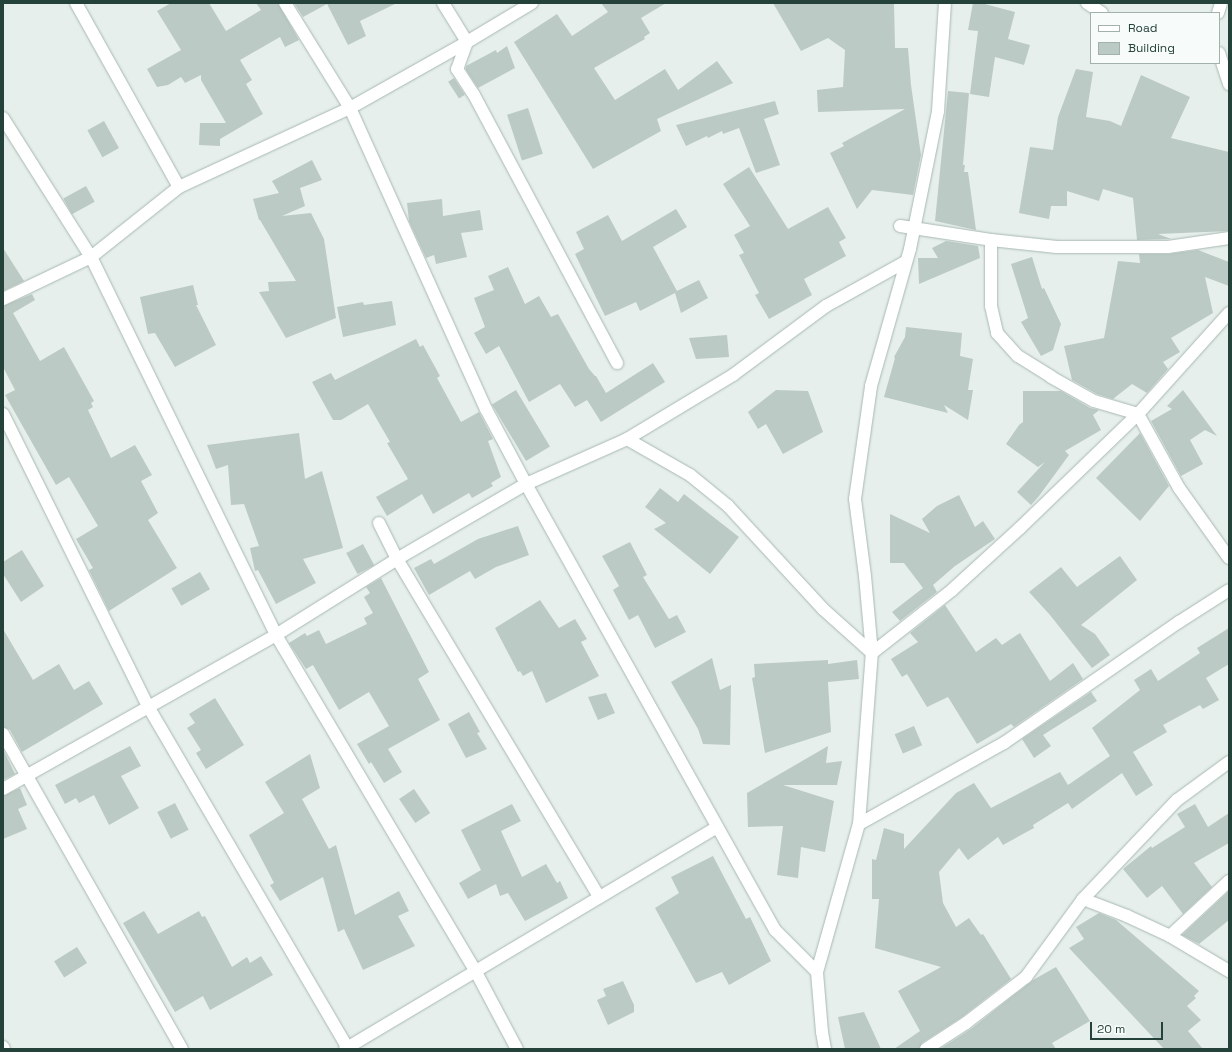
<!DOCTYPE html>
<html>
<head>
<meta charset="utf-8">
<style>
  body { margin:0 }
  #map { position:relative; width:1232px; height:1052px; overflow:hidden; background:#e6efeb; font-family:"Space Grotesk",sans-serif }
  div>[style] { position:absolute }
  .building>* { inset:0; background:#bbcac4; transform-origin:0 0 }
  .roads { filter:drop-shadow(0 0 1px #a8b8b2) drop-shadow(0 0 1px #a8b8b2) }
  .minor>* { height:12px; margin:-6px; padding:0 6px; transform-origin:6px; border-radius:6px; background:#fff }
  span { translate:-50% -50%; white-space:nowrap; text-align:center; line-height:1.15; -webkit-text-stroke:4px #f7fbf9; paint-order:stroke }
  .frame { position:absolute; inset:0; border:4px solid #24423a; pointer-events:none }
  .legend { position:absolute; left:1090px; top:12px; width:130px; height:52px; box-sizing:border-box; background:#f7fbf9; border:1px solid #a3b1ad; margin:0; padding:5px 7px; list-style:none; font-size:12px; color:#24423a }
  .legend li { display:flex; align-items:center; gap:8px; height:20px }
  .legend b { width:20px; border:1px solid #a3b1ad }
  .scale { position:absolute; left:1090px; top:1022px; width:73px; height:18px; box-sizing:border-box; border:2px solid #24423a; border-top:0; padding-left:5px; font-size:12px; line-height:14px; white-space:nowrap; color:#24423a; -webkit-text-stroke:3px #f7fbf9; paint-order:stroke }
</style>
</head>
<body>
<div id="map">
  <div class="building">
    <div style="clip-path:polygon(171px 3px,209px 3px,226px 31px,261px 10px,256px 3px,278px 3px,299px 40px,285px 47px,280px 37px,240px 60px,252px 80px,246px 84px,263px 114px,220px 139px,220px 146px,199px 145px,200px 123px,226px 123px,201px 80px,201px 75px,185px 83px,181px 77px,168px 85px,157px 87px,147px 69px,181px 50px,157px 11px)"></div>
    <div style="clip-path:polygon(294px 3px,397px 3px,360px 21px,366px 36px,348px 45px,327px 4px,303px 17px)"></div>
    <div style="clip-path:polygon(601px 3px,666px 3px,641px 18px,650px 33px,644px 37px,645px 39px,594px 68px,615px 100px,665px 69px,678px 90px,717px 61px,733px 83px,657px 119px,661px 131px,593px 169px,514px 42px,557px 14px,572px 36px,608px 12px)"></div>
    <div style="clip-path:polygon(773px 3px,894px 3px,895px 48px,908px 48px,911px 85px,921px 155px,913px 195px,872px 190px,857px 209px,830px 153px,844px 146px,842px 143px,905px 109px,818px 112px,817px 90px,843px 87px,845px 50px,828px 38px,801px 51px)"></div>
    <div style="clip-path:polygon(973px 3px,981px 3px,1015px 12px,1008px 39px,1030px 45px,1024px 65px,995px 57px,989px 97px,970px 94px,978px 31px,968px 30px)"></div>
    <div style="clip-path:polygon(507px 46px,515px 68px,478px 88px,466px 70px,466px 66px,496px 50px,497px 53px)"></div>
    <div style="clip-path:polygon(1076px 69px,1093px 72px,1086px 117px,1110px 121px,1121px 126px,1141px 75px,1190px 97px,1171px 138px,1229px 152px,1229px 231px,1158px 234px,1171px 239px,1137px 240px,1133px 198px,1103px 189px,1099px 201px,1067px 191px,1067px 206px,1051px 206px,1049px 219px,1019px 213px,1030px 147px,1053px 150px,1058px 117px)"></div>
    <div style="left:454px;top:78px;width:20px;height:7px;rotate:57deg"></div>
    <div style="clip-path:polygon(948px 91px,969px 93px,963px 165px,965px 165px,964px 172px,968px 172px,976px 230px,935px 221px)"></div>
    <div style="clip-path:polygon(775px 101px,779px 114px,764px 119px,780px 165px,756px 173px,739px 128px,723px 134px,722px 131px,708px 138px,707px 136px,686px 146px,676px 125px)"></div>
    <div style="left:528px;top:108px;width:48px;height:22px;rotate:72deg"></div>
    <div style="left:104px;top:121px;width:31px;height:19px;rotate:61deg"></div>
    <div style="clip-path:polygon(312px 160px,322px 180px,300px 188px,305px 206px,282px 216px,311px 213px,324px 239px,336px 318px,286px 338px,259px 292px,269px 291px,268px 282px,296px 281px,260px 220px,259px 220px,253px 199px,279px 193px,272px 181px)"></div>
    <div style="clip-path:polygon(749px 167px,788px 229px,828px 207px,846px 238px,839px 242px,846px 256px,804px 279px,812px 295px,769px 319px,755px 295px,759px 293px,739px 255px,744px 253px,734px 235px,750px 226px,723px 184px)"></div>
    <div style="left:86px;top:186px;width:18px;height:26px;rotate:61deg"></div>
    <div style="clip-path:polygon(442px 199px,443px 216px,480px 210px,483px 230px,461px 233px,467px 257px,436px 264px,434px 255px,426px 258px,409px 221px,407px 203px)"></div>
    <div style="clip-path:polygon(676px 209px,687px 227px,653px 247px,677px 291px,699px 280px,708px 298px,681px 313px,675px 293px,640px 311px,636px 302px,605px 316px,575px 254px,584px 249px,576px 232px,608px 215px,622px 241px)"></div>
    <div style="clip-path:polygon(946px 241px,978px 246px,980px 258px,919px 284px,918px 258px,938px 258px,932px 248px)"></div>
    <div style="clip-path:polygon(3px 248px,24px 281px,3px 291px)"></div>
    <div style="clip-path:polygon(1198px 250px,1229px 262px,1229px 286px,1205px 277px,1213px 313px,1171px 338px,1180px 352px,1163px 362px,1168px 369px,1147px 393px,1132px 384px,1113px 399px,1097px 394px,1072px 380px,1064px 346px,1104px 338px,1118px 261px,1140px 263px,1139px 254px,1168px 254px)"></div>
    <div style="clip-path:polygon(1032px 257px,1042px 289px,1044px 288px,1061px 324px,1053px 350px,1041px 356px,1021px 322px,1028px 318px,1011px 264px)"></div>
    <div style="clip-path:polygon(508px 267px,525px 304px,539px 296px,551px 317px,558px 314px,589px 369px,595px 376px,596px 376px,606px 393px,653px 363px,665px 382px,601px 422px,587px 400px,575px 407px,560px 384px,529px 402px,499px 346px,486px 354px,474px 333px,485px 327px,474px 298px,494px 290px,488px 276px)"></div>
    <div style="clip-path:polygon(193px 285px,198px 305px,196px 305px,216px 345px,175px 367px,155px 333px,148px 334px,140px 297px)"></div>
    <div style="clip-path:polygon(32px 294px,35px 300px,13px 313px,40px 361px,64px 347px,94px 401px,91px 403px,93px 407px,88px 410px,111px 458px,135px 445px,152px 475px,141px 481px,158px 513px,148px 520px,177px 568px,109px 611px,89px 570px,93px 568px,76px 539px,98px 526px,69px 477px,56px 485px,5px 395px,15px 390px,3px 367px,3px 306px)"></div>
    <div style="clip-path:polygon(392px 301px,396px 325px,343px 337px,337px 307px,363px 302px,364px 305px)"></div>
    <div style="clip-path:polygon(906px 327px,962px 333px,960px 356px,973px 359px,968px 390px,973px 390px,968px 420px,944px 405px,948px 413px,884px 397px,895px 358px,894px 357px,905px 337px)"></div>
    <div style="clip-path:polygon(727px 335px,729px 357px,696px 359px,689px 338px)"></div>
    <div style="clip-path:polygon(416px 339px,420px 347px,423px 345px,440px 376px,437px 378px,461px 422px,479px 412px,493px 439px,488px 441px,501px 477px,491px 483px,493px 486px,472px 498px,469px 493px,433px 514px,422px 494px,387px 516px,376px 497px,408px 479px,387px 443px,390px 442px,368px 404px,341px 420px,333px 420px,312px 382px,331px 373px,335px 380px)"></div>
    <div style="left:516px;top:390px;width:66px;height:28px;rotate:59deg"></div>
    <div style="clip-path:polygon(776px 390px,808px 391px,823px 432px,783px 454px,766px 424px,758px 429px,748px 412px)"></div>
    <div style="clip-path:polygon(1183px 390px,1217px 436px,1205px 430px,1190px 440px,1203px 464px,1181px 476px,1151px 421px,1172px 409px,1167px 406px)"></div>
    <div style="clip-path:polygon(1023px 391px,1061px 391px,1090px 408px,1099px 410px,1093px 415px,1101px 430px,1065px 451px,1069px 455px,1039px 496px,1031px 505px,1017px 492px,1045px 462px,1038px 467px,1006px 444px,1019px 425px,1023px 422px)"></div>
    <div style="clip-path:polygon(299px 433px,305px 479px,322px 471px,343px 548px,303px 559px,316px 583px,276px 604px,258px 570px,255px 571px,250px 548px,259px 546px,244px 504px,231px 505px,228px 465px,216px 469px,207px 445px)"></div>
    <div style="clip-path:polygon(1140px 433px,1169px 486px,1140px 521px,1096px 478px)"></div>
    <div style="clip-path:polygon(660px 488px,678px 502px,684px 494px,739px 537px,710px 574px,654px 529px,666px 523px,645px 507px)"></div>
    <div style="clip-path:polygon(959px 495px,975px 527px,983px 521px,995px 539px,955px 566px,933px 585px,937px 592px,900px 621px,892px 612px,923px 588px,904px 563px,890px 563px,890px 514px,930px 533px,922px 519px,937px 506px)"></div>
    <div style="clip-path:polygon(518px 526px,529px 555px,496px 567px,475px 579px,470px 571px,429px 595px,414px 568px,431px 559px,434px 564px,478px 539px)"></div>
    <div style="clip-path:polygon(630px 542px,647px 575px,643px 577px,669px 619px,677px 615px,686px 632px,655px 648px,638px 615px,629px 620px,613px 590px,619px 586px,602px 556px)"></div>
    <div style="left:363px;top:544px;width:24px;height:19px;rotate:62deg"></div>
    <div style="clip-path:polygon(22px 550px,44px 586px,21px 602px,3px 574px,3px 562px)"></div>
    <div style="clip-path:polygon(1120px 556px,1137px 580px,1081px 625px,1095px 634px,1110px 655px,1092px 668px,1050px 615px,1029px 592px,1061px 567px,1077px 587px)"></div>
    <div style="left:200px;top:572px;width:20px;height:33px;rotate:60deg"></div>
    <div style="clip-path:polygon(381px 578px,429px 672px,418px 679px,440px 720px,388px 749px,402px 772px,384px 783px,371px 762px,369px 764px,357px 744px,389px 726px,369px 692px,339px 710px,313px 665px,306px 669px,289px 643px,305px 633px,307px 636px,319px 630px,326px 644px,367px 624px,364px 618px,373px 613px,364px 597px,370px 593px,366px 587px)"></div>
    <div style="clip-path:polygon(540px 600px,559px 628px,575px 619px,587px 639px,581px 642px,599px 676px,546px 703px,532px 671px,523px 676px,520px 671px,518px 672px,495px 628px)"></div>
    <div style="clip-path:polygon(945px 605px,976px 652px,996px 638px,1002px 645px,1020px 633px,1050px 681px,1073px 663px,1083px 679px,1014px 727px,1011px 724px,977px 744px,948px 697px,927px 707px,907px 674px,902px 677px,891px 659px,918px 642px,910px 633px)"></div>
    <div style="clip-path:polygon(1229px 628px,1229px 664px,1206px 678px,1219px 700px,1203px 709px,1200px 705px,1163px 725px,1167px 732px,1133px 752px,1153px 785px,1136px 796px,1122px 773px,1072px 809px,1068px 803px,1033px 825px,1034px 828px,1003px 845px,998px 837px,968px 860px,959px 848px,939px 872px,943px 903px,956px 927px,969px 918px,981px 935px,983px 934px,1011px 979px,962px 1017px,922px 1043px,919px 1049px,894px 1049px,920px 1031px,898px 991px,941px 967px,875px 948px,879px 899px,872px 899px,872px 859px,876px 860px,884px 828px,904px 834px,904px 849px,956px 793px,974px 783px,991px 808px,1060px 772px,1068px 785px,1110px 756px,1092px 728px,1140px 690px,1134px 680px,1151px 669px,1158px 681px,1200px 653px,1197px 648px)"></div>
    <div style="clip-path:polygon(3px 629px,33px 680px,59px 664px,74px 690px,89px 681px,103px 704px,22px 752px,10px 730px,3px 727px)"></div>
    <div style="clip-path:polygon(712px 658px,720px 690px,731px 685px,730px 745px,703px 744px,698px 729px,671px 682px)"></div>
    <div style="clip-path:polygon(828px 660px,828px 664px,857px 660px,859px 679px,828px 682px,831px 732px,765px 753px,752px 678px,755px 677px,754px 664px)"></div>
    <div style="clip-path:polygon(1091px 692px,1097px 701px,1043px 735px,1051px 746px,1034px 758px,1022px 739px)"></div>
    <div style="clip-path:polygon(606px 693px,615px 713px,598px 720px,588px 697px)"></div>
    <div style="clip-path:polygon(215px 698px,244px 745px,206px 769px,196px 753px,201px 750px,187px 728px,195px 723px,189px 714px)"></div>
    <div style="clip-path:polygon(469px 712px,480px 732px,477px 733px,487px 749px,466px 758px,448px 724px)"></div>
    <div style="left:914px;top:726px;width:21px;height:21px;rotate:67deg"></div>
    <div style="clip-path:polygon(130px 746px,141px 766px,121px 776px,139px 808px,109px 825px,94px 795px,79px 803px,76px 798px,65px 804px,55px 785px)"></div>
    <div style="clip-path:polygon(828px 746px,826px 763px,842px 761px,837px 785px,783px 785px,834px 801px,825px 852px,801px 847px,798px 878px,777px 875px,783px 826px,748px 827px,747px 793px)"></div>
    <div style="clip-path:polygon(3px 749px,15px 774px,3px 780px)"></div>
    <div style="clip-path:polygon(310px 754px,320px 788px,302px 799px,329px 849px,336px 845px,355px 915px,399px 891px,409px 911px,398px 916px,415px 946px,363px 970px,344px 929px,338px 932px,323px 877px,280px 901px,270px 885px,274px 883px,249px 835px,284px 813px,265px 782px)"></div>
    <div style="clip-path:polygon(20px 788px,27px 805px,18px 809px,27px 829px,3px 839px,3px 796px)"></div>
    <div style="left:414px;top:789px;width:29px;height:18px;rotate:56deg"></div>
    <div style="left:175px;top:803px;width:30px;height:20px;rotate:63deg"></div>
    <div style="clip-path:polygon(512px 804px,521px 821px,501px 831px,522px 877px,546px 864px,557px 883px,560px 881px,568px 898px,525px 921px,508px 893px,500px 896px,496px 884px,468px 899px,459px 883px,481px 870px,461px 830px)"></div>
    <div style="clip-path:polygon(1195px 804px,1208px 827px,1229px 813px,1229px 843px,1194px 863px,1212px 887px,1183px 914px,1162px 886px,1147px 898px,1123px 869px,1151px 846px,1152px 848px,1185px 827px,1177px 814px)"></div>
    <div style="clip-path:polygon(713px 856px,746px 919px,750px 917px,771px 961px,729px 985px,722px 972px,696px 983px,655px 908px,679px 893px,671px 877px)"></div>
    <div style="clip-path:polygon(1229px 891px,1229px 920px,1199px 944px,1182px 935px)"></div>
    <div style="clip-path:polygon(144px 911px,158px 934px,199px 911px,202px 917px,205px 916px,232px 967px,247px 957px,250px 963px,261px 956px,273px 975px,210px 1010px,203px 996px,175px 1012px,123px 923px)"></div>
    <div style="clip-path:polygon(1099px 913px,1116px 920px,1199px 991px,1194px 996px,1196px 998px,1187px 1006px,1201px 1020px,1188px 1031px,1203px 1049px,1164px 1049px,1069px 948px,1084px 939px,1076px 927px)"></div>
    <div style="left:77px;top:947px;width:19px;height:27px;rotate:58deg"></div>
    <div style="clip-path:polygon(1056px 967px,1090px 1021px,1052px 1043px,1056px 1049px,940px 1049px,971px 1029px,1033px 980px)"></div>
    <div style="clip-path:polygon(623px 981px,634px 1005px,634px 1012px,608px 1025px,597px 1000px,606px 996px,603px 989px)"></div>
    <div style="clip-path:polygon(864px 1012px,881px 1049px,845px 1049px,838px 1017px)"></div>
  </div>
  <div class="roads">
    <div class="minor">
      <div style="left:76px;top:3px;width:211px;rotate:60.8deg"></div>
      <div style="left:285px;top:3px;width:123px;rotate:58.2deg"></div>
      <div style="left:350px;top:108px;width:330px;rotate:65.7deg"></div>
      <div style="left:486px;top:409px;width:85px;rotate:61.9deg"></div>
      <div style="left:526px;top:484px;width:511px;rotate:60.83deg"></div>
      <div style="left:775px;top:930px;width:59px;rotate:45deg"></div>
      <div style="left:443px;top:3px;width:46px;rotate:58.4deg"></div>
      <div style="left:467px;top:42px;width:29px;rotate:110deg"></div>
      <div style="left:457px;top:69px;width:31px;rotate:57deg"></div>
      <div style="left:474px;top:95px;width:304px;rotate:61.9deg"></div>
      <div style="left:1087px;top:3px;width:18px;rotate:34deg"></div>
      <div style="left:1218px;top:13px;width:10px;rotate:-73deg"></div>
      <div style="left:1219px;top:53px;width:33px;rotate:72deg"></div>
      <div style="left:3px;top:118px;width:165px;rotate:57.7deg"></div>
      <div style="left:91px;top:257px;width:421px;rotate:63.9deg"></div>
      <div style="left:276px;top:635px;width:392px;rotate:59.3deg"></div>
      <div style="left:476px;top:972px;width:87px;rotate:62deg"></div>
      <div style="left:900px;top:226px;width:92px;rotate:8.7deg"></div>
      <div style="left:991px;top:240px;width:66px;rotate:6.1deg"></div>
      <div style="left:1057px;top:247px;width:111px"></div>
      <div style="left:1168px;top:247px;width:62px;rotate:-8.4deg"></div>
      <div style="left:991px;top:240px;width:66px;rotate:90deg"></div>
      <div style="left:991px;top:306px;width:28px;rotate:77deg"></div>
      <div style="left:997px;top:333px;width:31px;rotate:48deg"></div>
      <div style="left:1018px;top:356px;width:39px;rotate:32deg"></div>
      <div style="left:1051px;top:377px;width:49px;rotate:29.2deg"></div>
      <div style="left:1094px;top:401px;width:46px;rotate:16.5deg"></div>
      <div style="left:1138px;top:414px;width:85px;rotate:61deg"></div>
      <div style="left:1179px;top:488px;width:86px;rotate:54.5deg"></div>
      <div style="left:3px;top:299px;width:98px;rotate:-25.5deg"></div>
      <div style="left:91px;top:257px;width:112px;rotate:-38.5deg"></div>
      <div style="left:179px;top:187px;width:188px;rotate:-24.8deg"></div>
      <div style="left:350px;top:108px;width:134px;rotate:-29.4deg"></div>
      <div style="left:467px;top:42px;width:76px;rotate:-31deg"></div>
      <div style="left:3px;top:414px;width:328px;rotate:63.6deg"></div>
      <div style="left:149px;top:708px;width:395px;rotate:59.7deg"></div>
      <div style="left:627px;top:439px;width:73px;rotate:29.7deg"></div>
      <div style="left:690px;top:475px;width:49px;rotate:39.2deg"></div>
      <div style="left:728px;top:506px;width:140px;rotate:47.3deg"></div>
      <div style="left:823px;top:609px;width:66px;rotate:41.9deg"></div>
      <div style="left:872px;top:653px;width:102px;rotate:-38.2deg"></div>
      <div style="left:952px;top:590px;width:92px;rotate:-42.4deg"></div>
      <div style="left:1020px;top:528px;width:164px;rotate:-44deg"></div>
      <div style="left:1138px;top:414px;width:136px;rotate:-48deg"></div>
      <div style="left:379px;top:523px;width:40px;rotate:63.4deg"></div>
      <div style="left:397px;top:559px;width:394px;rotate:59.1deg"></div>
      <div style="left:3px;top:734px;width:362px;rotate:60.4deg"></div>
      <div style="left:1229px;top:762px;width:64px;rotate:143.8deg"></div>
      <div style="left:1177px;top:800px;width:137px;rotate:133.5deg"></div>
      <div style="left:1083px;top:899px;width:47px;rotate:21.1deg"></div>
      <div style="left:1127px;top:916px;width:47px;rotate:24.9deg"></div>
      <div style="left:1170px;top:936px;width:69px;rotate:30.7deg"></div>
      <div style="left:3px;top:789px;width:313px;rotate:-29.4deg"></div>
      <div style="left:276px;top:635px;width:143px;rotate:-32.1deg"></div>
      <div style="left:397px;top:559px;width:149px;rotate:-30.2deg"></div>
      <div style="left:526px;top:484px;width:111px;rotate:-24deg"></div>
      <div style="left:627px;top:439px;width:124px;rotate:-31.1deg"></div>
      <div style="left:733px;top:375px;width:116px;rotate:-36.6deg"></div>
      <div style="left:826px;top:306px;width:90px;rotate:-29.1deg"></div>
      <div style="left:859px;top:824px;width:166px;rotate:-29.2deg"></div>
      <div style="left:1004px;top:743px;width:213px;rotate:-34.7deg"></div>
      <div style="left:1179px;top:622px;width:59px;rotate:-32.6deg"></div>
      <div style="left:1170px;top:936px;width:81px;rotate:-43deg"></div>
      <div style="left:3px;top:1047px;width:2px;rotate:63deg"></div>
      <div style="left:345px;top:1049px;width:433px;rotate:-30.8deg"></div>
      <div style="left:825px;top:1049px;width:17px;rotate:-100deg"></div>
      <div style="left:822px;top:1032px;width:60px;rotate:-94.8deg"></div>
      <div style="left:817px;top:972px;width:154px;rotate:-74.2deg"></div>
      <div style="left:859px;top:824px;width:171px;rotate:-85.7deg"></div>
      <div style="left:872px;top:653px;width:77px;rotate:-95.2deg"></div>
      <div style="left:865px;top:576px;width:78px;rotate:-97.4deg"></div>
      <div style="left:855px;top:499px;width:114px;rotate:-81.9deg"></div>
      <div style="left:871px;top:386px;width:142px;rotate:-74.1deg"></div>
      <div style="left:910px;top:249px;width:141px;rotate:-78.5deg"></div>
      <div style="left:938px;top:111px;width:108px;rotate:-86.3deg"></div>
      <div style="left:926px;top:1049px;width:48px;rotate:-33deg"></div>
      <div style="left:966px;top:1023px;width:76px;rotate:-37.5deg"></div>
      <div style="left:1026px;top:977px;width:97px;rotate:-53.8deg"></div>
    </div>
  </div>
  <div class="frame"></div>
  <ul class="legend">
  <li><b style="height:5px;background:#fff"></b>Road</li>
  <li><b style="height:11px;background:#bbcac4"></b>Building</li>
  </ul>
  <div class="scale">20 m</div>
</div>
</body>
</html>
